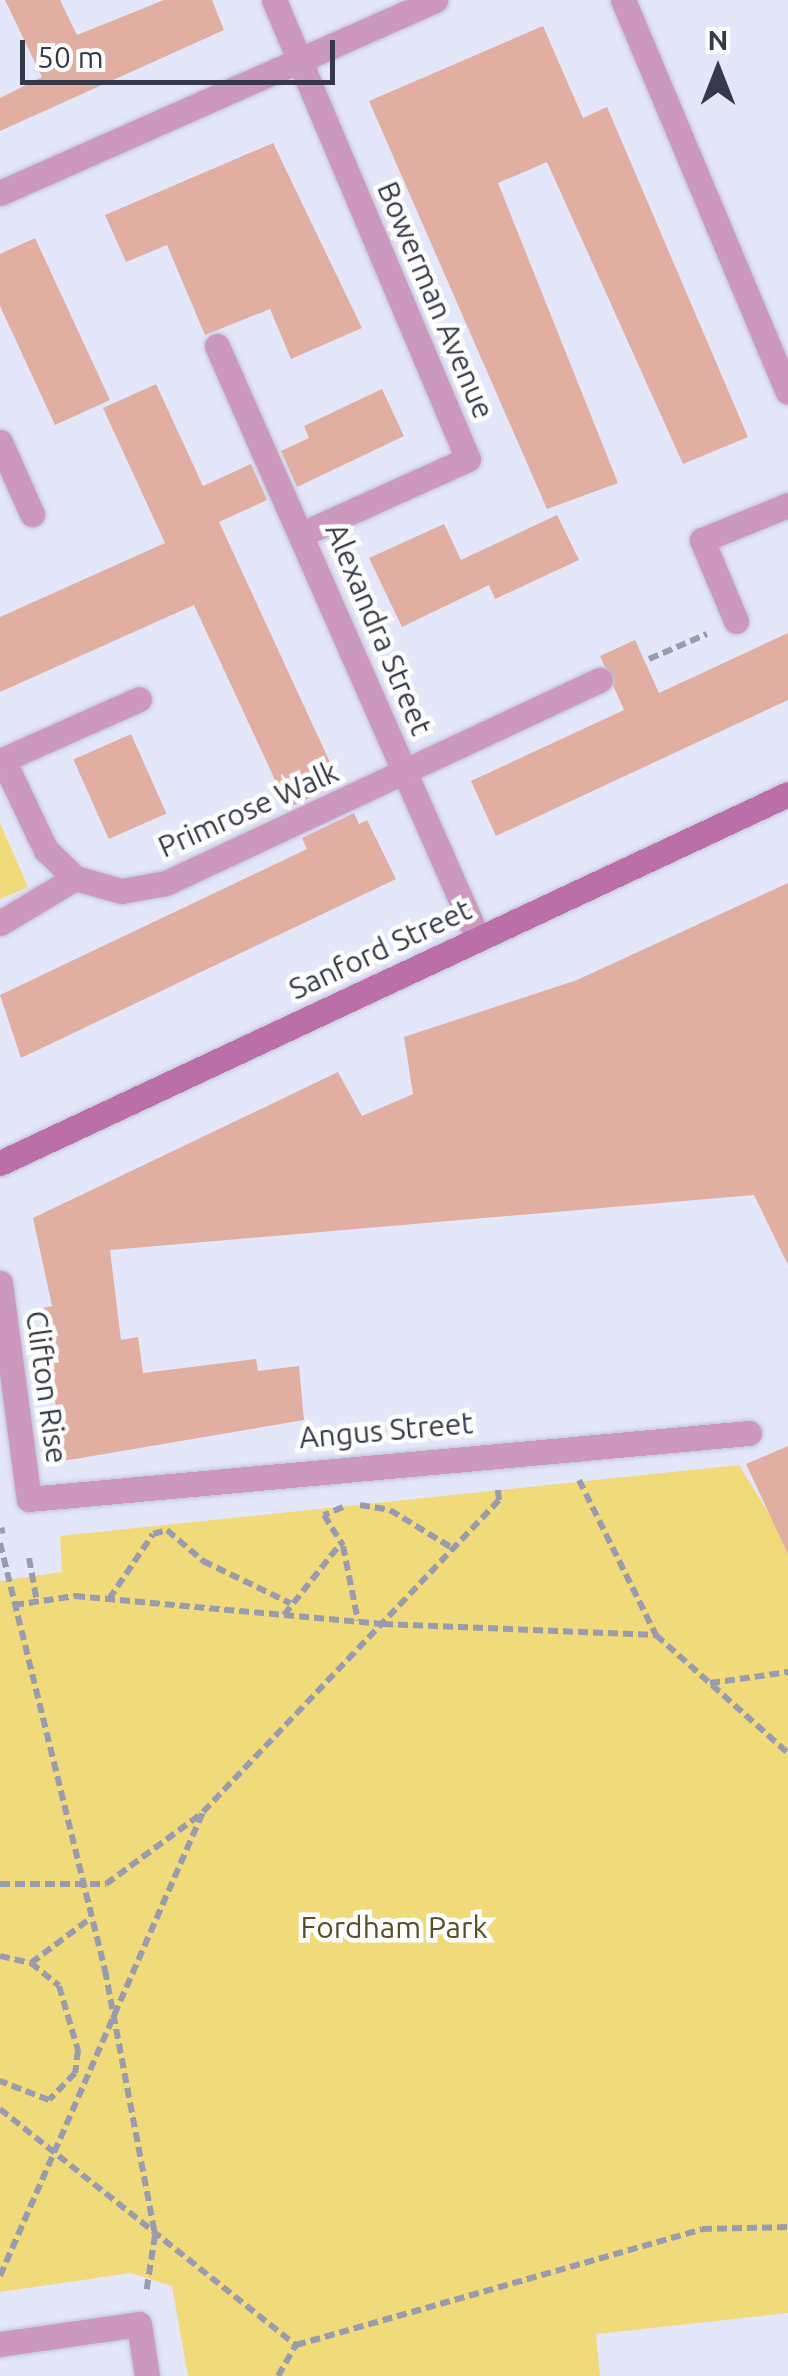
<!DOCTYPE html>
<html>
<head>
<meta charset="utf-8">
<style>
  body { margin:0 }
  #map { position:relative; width:788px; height:2376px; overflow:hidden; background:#e4e7f9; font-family:Ubuntu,sans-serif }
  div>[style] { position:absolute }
  .green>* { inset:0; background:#f0da79 }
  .building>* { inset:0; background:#e0afa1; transform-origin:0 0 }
  .path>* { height:6px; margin-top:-3px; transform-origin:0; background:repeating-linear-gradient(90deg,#999cae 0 10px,transparent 0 15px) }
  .roads { filter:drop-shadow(0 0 2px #c1c4d6) drop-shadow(0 0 2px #c1c4d6) }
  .street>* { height:25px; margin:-12.5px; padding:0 12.5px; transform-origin:12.5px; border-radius:12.5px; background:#cd98be }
  .secondary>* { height:25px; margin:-12.5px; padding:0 12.5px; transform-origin:12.5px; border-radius:12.5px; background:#bc6ea9 }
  span { translate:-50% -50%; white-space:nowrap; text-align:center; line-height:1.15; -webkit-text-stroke:9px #fff; paint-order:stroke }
  .street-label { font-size:30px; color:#36394a }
  .park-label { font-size:30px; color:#594f26 }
  .north { position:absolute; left:668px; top:20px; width:100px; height:100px; -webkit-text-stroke:8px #fff; paint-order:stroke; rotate:0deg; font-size:28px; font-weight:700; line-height:40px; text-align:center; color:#36394a }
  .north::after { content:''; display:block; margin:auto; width:35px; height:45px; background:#36394a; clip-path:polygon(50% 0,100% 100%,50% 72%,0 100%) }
  .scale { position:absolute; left:20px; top:40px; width:315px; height:45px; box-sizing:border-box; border:5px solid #36394a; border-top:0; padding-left:12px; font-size:30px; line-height:35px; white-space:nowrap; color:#36394a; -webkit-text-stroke:8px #fff; paint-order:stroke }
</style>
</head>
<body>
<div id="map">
  <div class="green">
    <div style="clip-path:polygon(0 823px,28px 887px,0 899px)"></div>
    <div style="clip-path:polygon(739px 1465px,788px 1544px,788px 2313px,596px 2334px,600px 2376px,188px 2376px,172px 2286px,131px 2273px,0 2292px,0 1581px,62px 1572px,60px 1536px)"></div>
  </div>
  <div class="building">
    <div style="clip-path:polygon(5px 0,60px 0,77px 35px,164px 0,212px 0,224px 30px,0 131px,0 98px,42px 77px)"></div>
    <div style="clip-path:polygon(543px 26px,583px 118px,607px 107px,748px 437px,683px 464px,547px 162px,498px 183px,618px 483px,547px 509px,369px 101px)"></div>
    <div style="clip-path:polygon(273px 143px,362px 328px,291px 359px,270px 309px,205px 335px,167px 245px,126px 262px,105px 215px)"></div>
    <div style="clip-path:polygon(35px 238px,110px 400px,55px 425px,0 306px,0 254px)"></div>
    <div style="clip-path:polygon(156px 384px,203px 486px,251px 464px,267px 500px,219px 522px,340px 784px,288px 808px,194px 605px,0 692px,0 617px,165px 543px,103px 408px)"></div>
    <div style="clip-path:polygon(382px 389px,404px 436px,297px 487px,281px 451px,309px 438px,304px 426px)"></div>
    <div style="clip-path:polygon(557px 515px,579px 560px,495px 599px,489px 585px,402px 627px,369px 558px,444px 524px,461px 560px)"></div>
    <div style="clip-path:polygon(788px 633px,788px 700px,496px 836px,471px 781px,624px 710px,600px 656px,635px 640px,659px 693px)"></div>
    <div style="left:131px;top:734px;width:87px;height:63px;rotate:66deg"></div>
    <div style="clip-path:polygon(354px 813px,359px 824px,367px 820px,396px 879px,21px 1058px,0 995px,307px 849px,302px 838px)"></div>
    <div style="clip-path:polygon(788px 883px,788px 1265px,754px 1195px,110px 1250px,121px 1340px,138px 1337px,143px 1373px,256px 1359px,258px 1371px,299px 1366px,304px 1420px,63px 1461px,43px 1308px,52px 1306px,33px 1218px,338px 1072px,362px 1116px,413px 1094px,404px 1037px,577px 980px)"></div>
    <div style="clip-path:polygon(788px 1446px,788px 1554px,746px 1464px)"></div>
  </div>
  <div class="path">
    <div style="left:649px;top:659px;width:63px;rotate:-23.3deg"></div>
    <div style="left:579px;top:1480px;width:173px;rotate:63.6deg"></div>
    <div style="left:360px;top:1505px;width:30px;rotate:9deg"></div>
    <div style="left:390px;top:1510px;width:75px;rotate:31.4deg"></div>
    <div style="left:343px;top:1507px;width:21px;rotate:157deg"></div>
    <div style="left:324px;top:1515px;width:36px;rotate:58deg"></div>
    <div style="left:343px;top:1546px;width:76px;rotate:78.7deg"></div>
    <div style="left:0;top:1531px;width:5px;rotate:-11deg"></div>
    <div style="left:0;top:1543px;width:440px;rotate:76.2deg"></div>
    <div style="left:105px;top:1970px;width:270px;rotate:79.3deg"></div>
    <div style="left:155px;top:2235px;width:60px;rotate:98.7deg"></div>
    <div style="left:29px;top:1558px;width:45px;rotate:79.7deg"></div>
    <div style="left:109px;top:1599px;width:78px;rotate:-55.9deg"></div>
    <div style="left:153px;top:1534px;width:15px;rotate:-16deg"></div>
    <div style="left:167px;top:1530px;width:48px;rotate:40.7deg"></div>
    <div style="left:203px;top:1561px;width:97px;rotate:25.8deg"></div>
    <div style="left:14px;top:1605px;width:62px;rotate:-8.4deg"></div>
    <div style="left:75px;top:1596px;width:309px;rotate:5.2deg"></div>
    <div style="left:383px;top:1624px;width:273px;rotate:2.3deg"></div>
    <div style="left:656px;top:1635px;width:177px;rotate:41.8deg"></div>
    <div style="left:284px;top:1615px;width:92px;rotate:-51.6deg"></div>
    <div style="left:710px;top:1683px;width:79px;rotate:-8deg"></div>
    <div style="left:0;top:1884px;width:106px"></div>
    <div style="left:106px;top:1884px;width:118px;rotate:-36.4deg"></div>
    <div style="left:0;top:1956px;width:32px;rotate:13deg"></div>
    <div style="left:31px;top:1963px;width:36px;rotate:39deg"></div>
    <div style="left:59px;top:1986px;width:67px;rotate:73.5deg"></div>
    <div style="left:78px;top:2050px;width:23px;rotate:97deg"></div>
    <div style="left:75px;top:2073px;width:37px;rotate:134deg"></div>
    <div style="left:49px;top:2100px;width:53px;rotate:-158.8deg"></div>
    <div style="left:31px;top:1963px;width:75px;rotate:-36.9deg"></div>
    <div style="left:0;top:2109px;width:379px;rotate:38.6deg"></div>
    <div style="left:0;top:2276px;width:506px;rotate:-66.37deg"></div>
    <div style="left:203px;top:1812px;width:430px;rotate:-46.5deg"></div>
    <div style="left:499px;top:1500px;width:10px;rotate:-96deg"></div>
    <div style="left:278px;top:2376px;width:36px;rotate:-60deg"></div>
    <div style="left:296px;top:2345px;width:422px;rotate:-15.9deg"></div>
    <div style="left:702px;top:2229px;width:86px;rotate:-1.3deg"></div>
  </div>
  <div class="roads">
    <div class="street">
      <div style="left:274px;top:0;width:498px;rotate:67.1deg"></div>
      <div style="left:468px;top:459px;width:180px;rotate:155.7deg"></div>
      <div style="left:623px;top:0;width:425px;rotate:67.2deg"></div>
      <div style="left:0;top:193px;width:476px;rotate:-23.9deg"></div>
      <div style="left:217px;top:346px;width:648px;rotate:66.24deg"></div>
      <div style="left:0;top:442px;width:79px;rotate:66deg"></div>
      <div style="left:736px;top:621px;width:88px;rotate:-112.8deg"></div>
      <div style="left:702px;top:540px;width:93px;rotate:-22.1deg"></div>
      <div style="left:3px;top:760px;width:100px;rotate:64.5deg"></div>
      <div style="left:46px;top:850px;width:40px;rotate:44deg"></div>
      <div style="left:75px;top:878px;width:48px;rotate:15.8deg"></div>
      <div style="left:121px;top:891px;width:46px;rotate:-10.1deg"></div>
      <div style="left:166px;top:883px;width:479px;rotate:-25.1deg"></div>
      <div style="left:0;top:761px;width:152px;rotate:-24deg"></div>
      <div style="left:0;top:923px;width:87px;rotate:-31deg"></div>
      <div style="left:0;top:1283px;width:218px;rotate:82.4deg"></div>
      <div style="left:29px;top:1499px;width:723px;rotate:-5.24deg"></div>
      <div style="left:0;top:2344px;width:140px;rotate:-8.2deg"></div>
      <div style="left:139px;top:2324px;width:53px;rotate:81.3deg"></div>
    </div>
    <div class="secondary">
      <div style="left:0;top:1163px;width:870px;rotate:-25.09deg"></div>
    </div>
  </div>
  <div class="street-label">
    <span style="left:436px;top:300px;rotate:67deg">Bowerman Avenue</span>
    <span style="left:379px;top:629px;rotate:67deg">Alexandra Street</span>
    <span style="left:248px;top:809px;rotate:-24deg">Primrose Walk</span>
    <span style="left:380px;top:949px;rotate:-25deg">Sanford Street</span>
    <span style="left:47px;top:1387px;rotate:82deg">Clifton Rise</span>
    <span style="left:386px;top:1430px;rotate:-5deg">Angus Street</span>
  </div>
  <div class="park-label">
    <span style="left:394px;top:1927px">Fordham Park</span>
  </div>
  <div class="north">N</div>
  <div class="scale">50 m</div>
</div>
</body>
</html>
